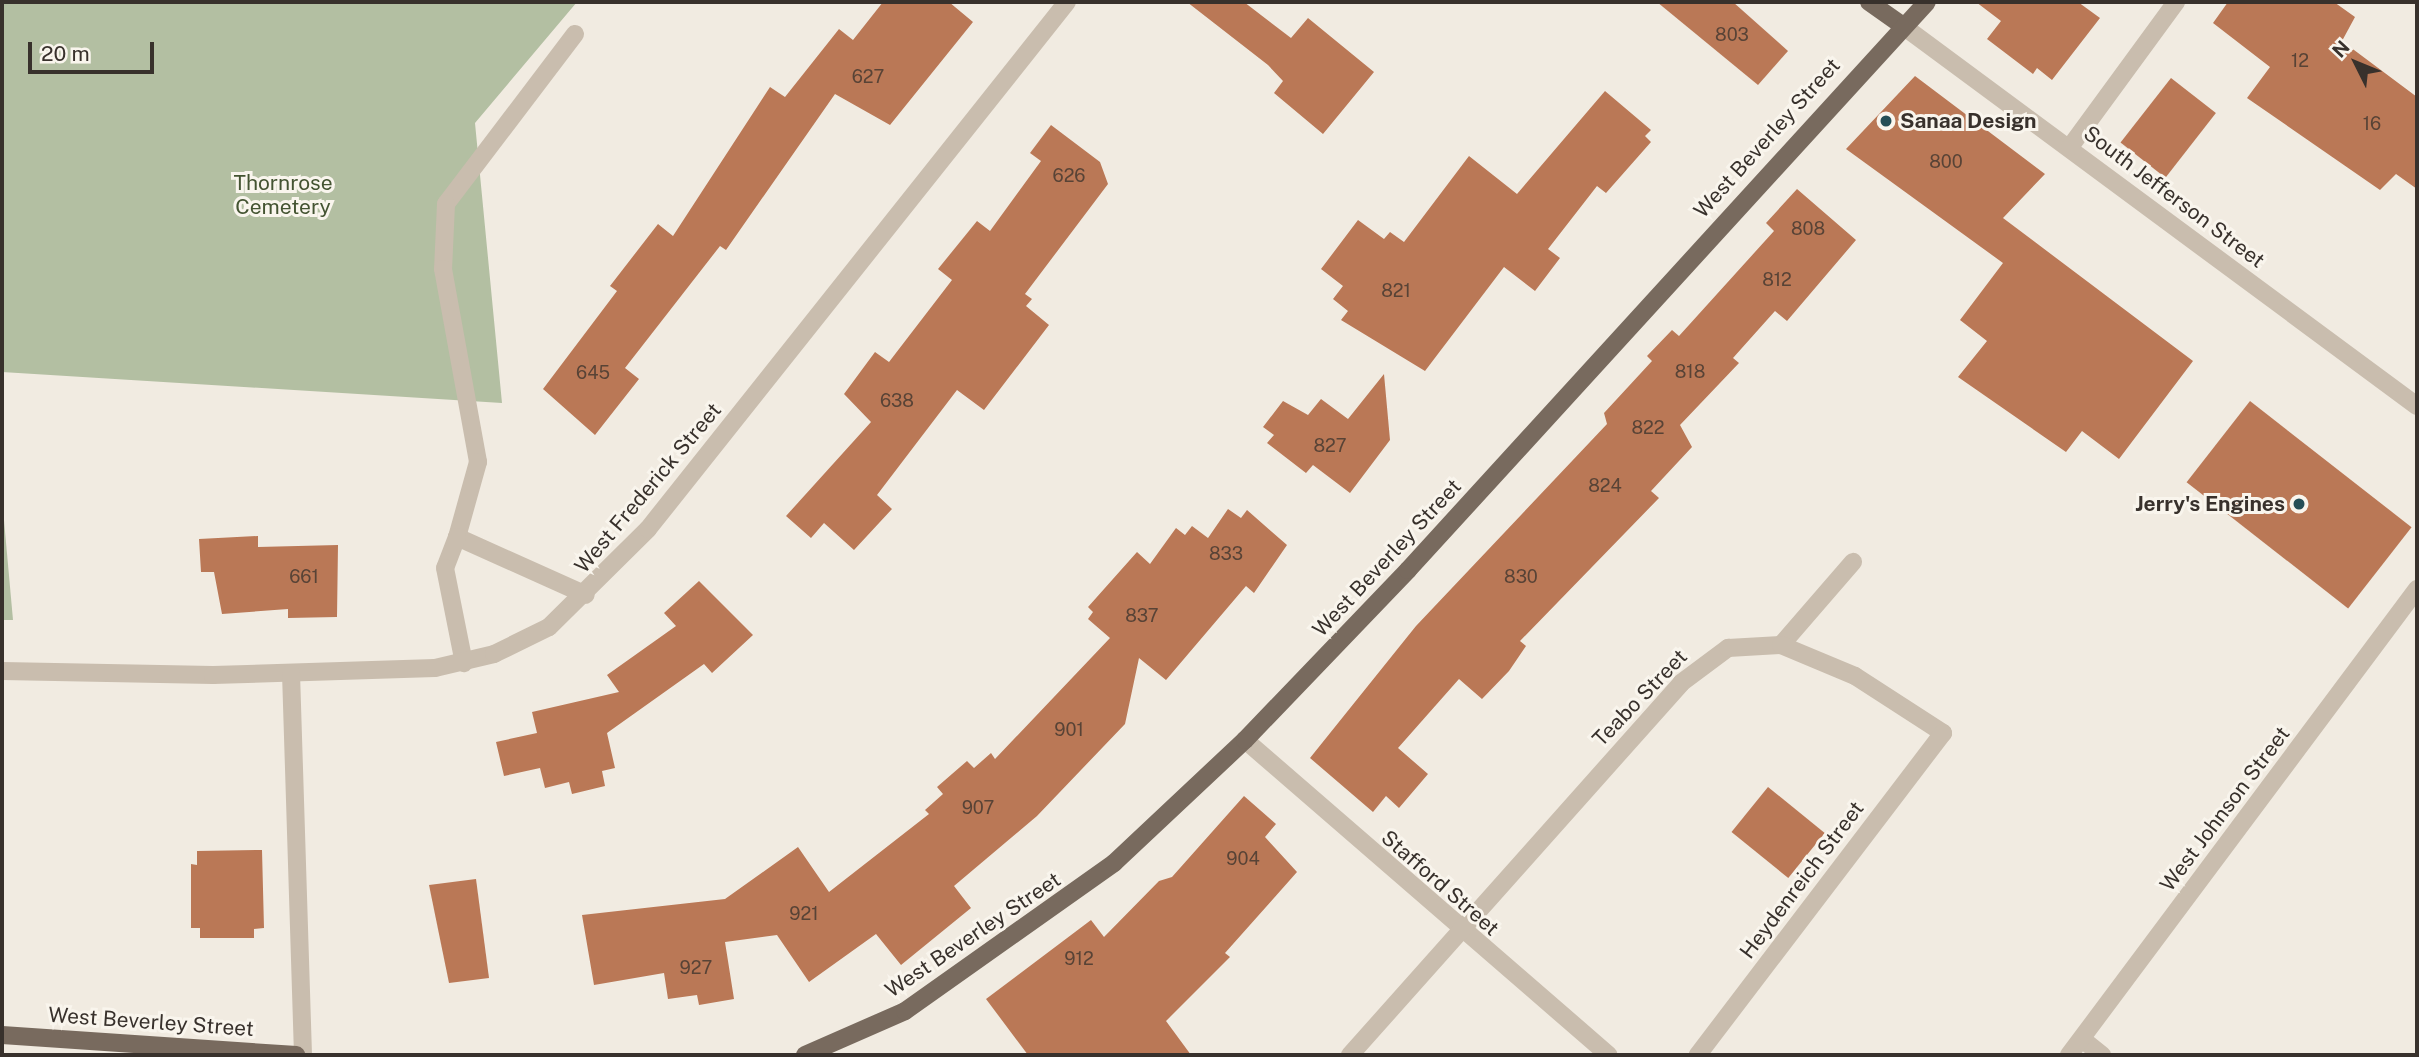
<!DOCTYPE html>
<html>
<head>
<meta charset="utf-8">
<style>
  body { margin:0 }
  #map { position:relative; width:2419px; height:1057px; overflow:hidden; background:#f1ebe1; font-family:"Public Sans",sans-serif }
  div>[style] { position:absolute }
  .green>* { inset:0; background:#b3bfa2 }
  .building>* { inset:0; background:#ba7856; transform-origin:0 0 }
  .minor>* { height:18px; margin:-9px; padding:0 9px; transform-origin:9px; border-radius:9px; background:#c9bdae }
  .major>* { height:18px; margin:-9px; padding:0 9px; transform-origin:9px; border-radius:9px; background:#786a5e }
  .dots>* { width:19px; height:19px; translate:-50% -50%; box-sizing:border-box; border:4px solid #f9f5ed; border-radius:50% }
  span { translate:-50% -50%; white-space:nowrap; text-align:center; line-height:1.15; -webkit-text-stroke:6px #f9f5ed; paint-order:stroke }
  .number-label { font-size:18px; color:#584336 }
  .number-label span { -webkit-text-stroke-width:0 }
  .poi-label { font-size:21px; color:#38312c; font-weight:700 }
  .left { translate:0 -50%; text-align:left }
  .right { translate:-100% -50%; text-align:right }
  .street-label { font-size:21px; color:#38312c }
  .park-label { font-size:21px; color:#445432 }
  .frame { position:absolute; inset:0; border:4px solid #38312c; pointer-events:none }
  .north { position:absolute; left:2321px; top:28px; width:70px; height:70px; -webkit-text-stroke:5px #f9f5ed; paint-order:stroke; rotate:313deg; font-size:19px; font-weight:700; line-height:28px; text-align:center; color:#38312c }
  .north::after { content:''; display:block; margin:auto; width:24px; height:32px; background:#38312c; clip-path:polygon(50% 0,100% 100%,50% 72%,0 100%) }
  .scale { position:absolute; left:28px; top:42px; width:126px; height:32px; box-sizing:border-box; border:4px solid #38312c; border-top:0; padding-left:9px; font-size:21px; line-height:24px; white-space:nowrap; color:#38312c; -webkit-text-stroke:5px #f9f5ed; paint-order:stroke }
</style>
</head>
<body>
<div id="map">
  <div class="green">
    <div style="clip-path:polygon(2px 2px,577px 2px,475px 123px,502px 403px,2px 372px)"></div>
    <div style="clip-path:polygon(2px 498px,13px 620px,2px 620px)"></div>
  </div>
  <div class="building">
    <div style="clip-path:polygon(883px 2px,949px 2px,973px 22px,890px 125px,835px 94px,726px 250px,720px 246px,625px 368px,639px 379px,595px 435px,543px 389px,617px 291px,610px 286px,658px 224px,673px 236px,770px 87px,785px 97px,839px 29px,853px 40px)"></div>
    <div style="clip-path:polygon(1187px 2px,1244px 2px,1291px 38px,1308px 18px,1374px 72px,1323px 134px,1274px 93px,1283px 81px,1268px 65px)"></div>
    <div style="clip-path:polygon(1657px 2px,1733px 2px,1788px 51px,1758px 85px)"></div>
    <div style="clip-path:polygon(1976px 2px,2078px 2px,2100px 18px,2052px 80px,2037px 68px,2033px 74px,1987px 39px,2001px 21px)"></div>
    <div style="clip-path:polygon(2228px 2px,2334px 2px,2355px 17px,2342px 41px,2417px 97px,2417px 189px,2396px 174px,2380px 190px,2247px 98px,2270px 67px,2213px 23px)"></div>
    <div style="clip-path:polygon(1915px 76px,2045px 174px,2003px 218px,2193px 361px,2119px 459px,2082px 431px,2066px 452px,1958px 377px,1987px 341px,1960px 320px,2003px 263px,1846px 149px)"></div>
    <div style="left:2171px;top:78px;width:57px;height:82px;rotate:38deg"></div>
    <div style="clip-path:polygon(1605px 91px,1651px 130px,1645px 136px,1651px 142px,1606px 193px,1597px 186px,1548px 249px,1560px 258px,1535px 291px,1504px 267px,1425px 371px,1341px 320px,1348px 311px,1333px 299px,1343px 286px,1321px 269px,1358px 220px,1384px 239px,1390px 232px,1404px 242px,1469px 156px,1517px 194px)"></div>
    <div style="clip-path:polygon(1051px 125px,1100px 162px,1108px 184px,1025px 294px,1032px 299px,1026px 306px,1049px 325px,984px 410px,957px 390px,877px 495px,892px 509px,854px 550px,824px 523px,811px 538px,786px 516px,871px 422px,844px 394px,875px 352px,889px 362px,952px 280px,938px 269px,977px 221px,990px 231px,1041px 161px,1030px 153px)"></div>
    <div style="clip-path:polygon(1797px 189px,1856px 240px,1787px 321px,1775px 311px,1733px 358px,1739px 363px,1680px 425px,1692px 447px,1651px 491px,1659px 498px,1520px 641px,1526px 646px,1509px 671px,1482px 699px,1459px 679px,1398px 748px,1428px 774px,1399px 808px,1386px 796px,1373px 812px,1310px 758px,1416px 626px,1607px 424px,1604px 413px,1652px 361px,1647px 356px,1672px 330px,1679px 336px,1774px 231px,1766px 223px)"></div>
    <div style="clip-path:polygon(1384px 374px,1390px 440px,1350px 493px,1313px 465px,1306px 473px,1267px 443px,1274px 435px,1263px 427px,1283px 401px,1308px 415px,1321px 399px,1348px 419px)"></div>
    <div style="left:2250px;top:401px;width:205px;height:103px;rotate:38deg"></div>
    <div style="clip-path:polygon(1228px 509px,1241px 518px,1247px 510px,1287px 545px,1254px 593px,1246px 586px,1166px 680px,1139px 658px,1125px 724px,1037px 816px,954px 886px,971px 908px,901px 965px,876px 934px,809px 982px,777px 935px,725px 942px,734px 999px,699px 1005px,697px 995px,668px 999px,664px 973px,594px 985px,582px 915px,725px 899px,798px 847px,829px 892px,929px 814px,925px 810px,943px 794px,937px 787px,967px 761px,974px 768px,991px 753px,995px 759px,1110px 638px,1088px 619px,1093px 612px,1088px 607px,1137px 552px,1150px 564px,1176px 528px,1185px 535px,1192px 526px,1208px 538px)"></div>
    <div style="clip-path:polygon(258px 536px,258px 547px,338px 545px,337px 617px,288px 618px,288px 609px,222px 614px,214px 572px,201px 572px,199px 539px)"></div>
    <div style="clip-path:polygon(699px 581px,753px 635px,712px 673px,704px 664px,607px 733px,615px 768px,602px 771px,605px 786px,572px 794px,569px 782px,545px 788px,540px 768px,504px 776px,496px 742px,537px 733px,532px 712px,619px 692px,607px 675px,676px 626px,664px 613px)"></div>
    <div style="left:1768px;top:787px;width:73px;height:58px;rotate:39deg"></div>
    <div style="clip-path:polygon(1244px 796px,1276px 824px,1265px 837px,1297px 872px,1225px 953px,1230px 957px,1166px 1021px,1191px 1055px,1028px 1055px,986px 999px,1091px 920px,1104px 937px,1159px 881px,1172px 877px)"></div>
    <div style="clip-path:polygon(262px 850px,264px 928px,254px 929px,254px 938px,200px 938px,200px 928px,191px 928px,191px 864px,197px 865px,197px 851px)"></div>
    <div style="clip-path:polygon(476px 879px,489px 978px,449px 983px,429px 885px)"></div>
  </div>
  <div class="minor">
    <div style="left:1903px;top:26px;width:639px;rotate:36.48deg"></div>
    <div style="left:575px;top:34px;width:213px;rotate:127.2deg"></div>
    <div style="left:446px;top:204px;width:65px;rotate:92.6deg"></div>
    <div style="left:443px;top:269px;width:196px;rotate:79.7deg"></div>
    <div style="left:478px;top:462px;width:78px;rotate:105.6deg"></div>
    <div style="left:457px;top:537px;width:141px;rotate:24.2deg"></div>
    <div style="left:2070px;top:147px;width:180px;rotate:-53.8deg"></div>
    <div style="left:457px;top:537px;width:33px;rotate:111deg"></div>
    <div style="left:445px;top:568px;width:97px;rotate:78.7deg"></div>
    <div style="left:1781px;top:645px;width:110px;rotate:-49.1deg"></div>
    <div style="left:2px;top:671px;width:211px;rotate:1.1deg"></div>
    <div style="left:213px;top:675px;width:222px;rotate:-1.8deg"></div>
    <div style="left:435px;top:668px;width:61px;rotate:-13.3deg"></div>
    <div style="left:494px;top:654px;width:61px;rotate:-26.1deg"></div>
    <div style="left:549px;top:627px;width:139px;rotate:-44.7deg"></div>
    <div style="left:648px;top:529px;width:673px;rotate:-51.51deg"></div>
    <div style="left:291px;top:673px;width:382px;rotate:88.2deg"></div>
    <div style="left:1245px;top:740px;width:481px;rotate:40.9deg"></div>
    <div style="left:2082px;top:1039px;width:26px;rotate:39deg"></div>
    <div style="left:1350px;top:1055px;width:498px;rotate:-48.3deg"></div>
    <div style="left:1681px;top:683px;width:59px;rotate:-36.7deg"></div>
    <div style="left:1728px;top:648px;width:53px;rotate:-3.2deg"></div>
    <div style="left:1781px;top:645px;width:80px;rotate:22.7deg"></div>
    <div style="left:1855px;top:676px;width:105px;rotate:32.9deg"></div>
    <div style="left:1943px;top:733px;width:405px;rotate:127.3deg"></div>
    <div style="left:2069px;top:1055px;width:582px;rotate:-53.25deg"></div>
  </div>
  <div class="major">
    <div style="left:1869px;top:2px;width:42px;rotate:35.2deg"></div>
    <div style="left:2px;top:1035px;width:295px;rotate:3.9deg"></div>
    <div style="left:805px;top:1055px;width:109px;rotate:-23.7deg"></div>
    <div style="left:905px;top:1011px;width:256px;rotate:-35.3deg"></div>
    <div style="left:1114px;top:863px;width:180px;rotate:-43.2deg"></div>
    <div style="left:1245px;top:740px;width:236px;rotate:-46.2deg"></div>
    <div style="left:1408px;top:570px;width:769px;rotate:-47.58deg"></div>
  </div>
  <div class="dots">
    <div style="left:1886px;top:121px;background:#254e56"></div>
    <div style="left:2299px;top:504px;background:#254e56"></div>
  </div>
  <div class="number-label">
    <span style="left:1732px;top:35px">803</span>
    <span style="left:2300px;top:61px">12</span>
    <span style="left:868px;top:77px">627</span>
    <span style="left:2372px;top:124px">16</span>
    <span style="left:1946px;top:162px">800</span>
    <span style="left:1069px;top:176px">626</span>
    <span style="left:1808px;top:229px">808</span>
    <span style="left:1777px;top:280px">812</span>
    <span style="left:1396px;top:291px">821</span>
    <span style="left:1690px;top:372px">818</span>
    <span style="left:593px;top:373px">645</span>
    <span style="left:897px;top:401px">638</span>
    <span style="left:1648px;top:428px">822</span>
    <span style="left:1330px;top:446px">827</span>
    <span style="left:1605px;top:486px">824</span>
    <span style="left:1226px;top:554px">833</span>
    <span style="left:304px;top:577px">661</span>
    <span style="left:1521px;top:577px">830</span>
    <span style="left:1142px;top:616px">837</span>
    <span style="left:1069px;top:730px">901</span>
    <span style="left:978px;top:808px">907</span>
    <span style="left:1243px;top:859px">904</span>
    <span style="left:804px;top:914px">921</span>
    <span style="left:1079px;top:959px">912</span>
    <span style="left:696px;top:968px">927</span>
  </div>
  <div class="poi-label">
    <span class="left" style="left:1900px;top:121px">Sanaa Design</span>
    <span class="right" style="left:2285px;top:504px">Jerry's Engines</span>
  </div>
  <div class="street-label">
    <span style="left:1767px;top:138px;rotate:-48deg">West Beverley Street</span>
    <span style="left:2174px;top:197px;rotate:37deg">South Jefferson Street</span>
    <span style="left:648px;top:488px;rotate:-50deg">West Frederick Street</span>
    <span style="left:1387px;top:558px;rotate:-47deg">West Beverley Street</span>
    <span style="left:1640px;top:698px;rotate:-46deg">Teabo Street</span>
    <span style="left:2225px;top:809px;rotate:-53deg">West Johnson Street</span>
    <span style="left:1802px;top:880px;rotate:-53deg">Heydenreich Street</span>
    <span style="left:1440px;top:883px;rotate:41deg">Stafford Street</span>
    <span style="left:973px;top:935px;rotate:-34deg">West Beverley Street</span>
    <span style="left:151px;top:1022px;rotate:4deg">West Beverley Street</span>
  </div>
  <div class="park-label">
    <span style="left:283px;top:195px">Thornrose<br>Cemetery</span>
  </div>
  <div class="frame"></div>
  <div class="north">N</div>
  <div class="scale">20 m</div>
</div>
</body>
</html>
